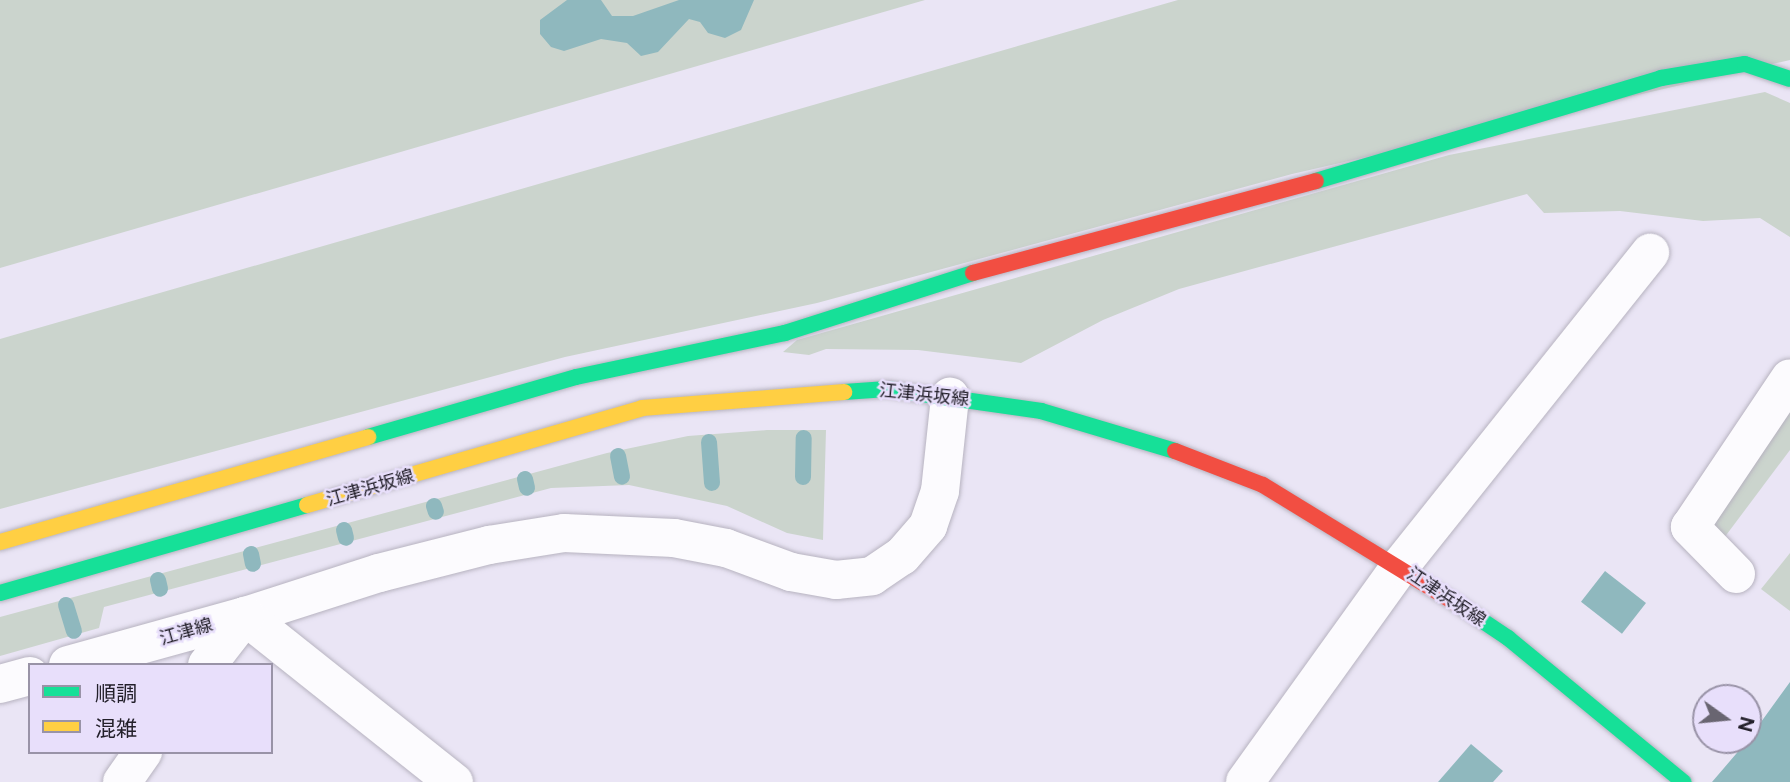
<!DOCTYPE html>
<html>
<head>
<meta charset="utf-8">
<style>
  body { margin:0 }
  #map { position:relative; width:1790px; height:782px; overflow:hidden; background:#eae5f5; font-family:Figtree,"Noto Sans JP",sans-serif }
  div>[style] { position:absolute }
  .green>* { inset:0; background:#cbd4cd }
  .water>* { inset:0; background:#8fb8be; transform-origin:0 0 }
  .stream>* { height:16px; margin:-8px; padding:0 8px; transform-origin:8px; border-radius:8px; background:#8fb8be }
  .roads { filter:drop-shadow(0 0 2px #b7b3c0) drop-shadow(0 0 2px #b7b3c0) }
  .street>* { height:38px; margin:-19px; padding:0 19px; transform-origin:19px; border-radius:19px; background:#fcfbfe }
  .fast>* { height:16px; margin:-8px; padding:0 8px; transform-origin:8px; border-radius:8px; background:#16e098 }
  .slow>* { height:16px; margin:-8px; padding:0 8px; transform-origin:8px; border-radius:8px; background:#ffcf43 }
  .jam>* { height:16px; margin:-8px; padding:0 8px; transform-origin:8px; border-radius:8px; background:#f24e42 }
  span { translate:-50% -50%; white-space:nowrap; text-align:center; line-height:1.15; -webkit-text-stroke:5px #e8dffb; paint-order:stroke }
  .street-label { font-size:18px; color:#23202a }
  .legend { position:absolute; left:28px; top:663px; width:245px; height:91px; box-sizing:border-box; background:#e8dffb; border:2px solid #9993a7; margin:0; padding:9px 12px; list-style:none; font-size:21px; color:#23202a }
  .legend li { display:flex; align-items:center; gap:14px; height:35px }
  .legend b { width:35px; border:2px solid #9993a7 }
  .north { position:absolute; left:1692px; top:684px; width:70px; height:70px; box-sizing:border-box; background:#e8dffb; border:2px solid #9993a7; border-radius:50%; rotate:105deg; font-size:19px; font-weight:700; line-height:28px; text-align:center; color:#23202a }
  .north::after { content:''; display:block; margin:auto; width:24px; height:32px; background:#696571; clip-path:polygon(50% 0,100% 100%,50% 72%,0 100%) }
</style>
</head>
<body>
<div id="map">
  <div class="green">
    <div style="clip-path:polygon(0 0,925px 0,0 268px)"></div>
    <div style="clip-path:polygon(1178px 0,1790px 0,1790px 60px,1292px 174px,817px 303px,565px 357px,0 509px,0 339px)"></div>
    <div style="clip-path:polygon(1765px 92px,1790px 103px,1790px 237px,1760px 218px,1703px 221px,1620px 211px,1544px 213px,1527px 194px,1179px 289px,1103px 320px,1021px 363px,918px 350px,826px 349px,809px 355px,783px 352px,797px 340px,1449px 155px)"></div>
    <div style="clip-path:polygon(1790px 401px,1790px 450px,1721px 542px,1706px 524px)"></div>
    <div style="clip-path:polygon(767px 430px,826px 430px,823px 540px,787px 533px,727px 506px,629px 485px,551px 488px,104px 607px,99px 628px,0 656px,0 617px,607px 453px,688px 436px)"></div>
    <div style="clip-path:polygon(1790px 553px,1790px 611px,1761px 589px)"></div>
  </div>
  <div class="water">
    <div style="clip-path:polygon(567px 0,601px 0,612px 16px,633px 16px,679px 0,754px 0,741px 30px,725px 38px,708px 33px,700px 22px,689px 19px,658px 52px,641px 56px,627px 43px,601px 39px,564px 51px,551px 47px,540px 34px,540px 20px)"></div>
    <div style="left:1605px;top:571px;width:52px;height:39px;rotate:38deg"></div>
    <div style="clip-path:polygon(1790px 682px,1790px 782px,1712px 782px,1748px 740px)"></div>
    <div style="clip-path:polygon(1471px 744px,1503px 771px,1493px 782px,1438px 782px)"></div>
  </div>
  <div class="stream">
    <div style="left:709px;top:442px;width:41px;rotate:85.8deg"></div>
    <div style="left:618px;top:456px;width:21px;rotate:79deg"></div>
    <div style="left:803px;top:477px;width:39px;rotate:-89deg"></div>
    <div style="left:525px;top:479px;width:9px;rotate:77deg"></div>
    <div style="left:434px;top:506px;width:6px;rotate:72deg"></div>
    <div style="left:344px;top:530px;width:8px;rotate:76deg"></div>
    <div style="left:251px;top:554px;width:10px;rotate:79deg"></div>
    <div style="left:158px;top:580px;width:9px;rotate:77deg"></div>
    <div style="left:66px;top:605px;width:27px;rotate:73deg"></div>
  </div>
  <div class="roads">
    <div class="street">
      <div style="left:1736px;top:574px;width:66px;rotate:-134.4deg"></div>
      <div style="left:1690px;top:527px;width:179px;rotate:-56.1deg"></div>
      <div style="left:245px;top:616px;width:141px;rotate:-17.8deg"></div>
      <div style="left:379px;top:573px;width:114px;rotate:-14.3deg"></div>
      <div style="left:489px;top:545px;width:76px;rotate:-9.1deg"></div>
      <div style="left:564px;top:533px;width:110px;rotate:2.6deg"></div>
      <div style="left:674px;top:538px;width:53px;rotate:10.9deg"></div>
      <div style="left:726px;top:548px;width:69px;rotate:20.3deg"></div>
      <div style="left:791px;top:572px;width:46px;rotate:10.1deg"></div>
      <div style="left:836px;top:580px;width:36px;rotate:-6deg"></div>
      <div style="left:872px;top:576px;width:36px;rotate:-34deg"></div>
      <div style="left:902px;top:556px;width:40px;rotate:-49deg"></div>
      <div style="left:928px;top:526px;width:37px;rotate:-71deg"></div>
      <div style="left:940px;top:491px;width:95px;rotate:-83.9deg"></div>
      <div style="left:245px;top:616px;width:267px;rotate:38.5deg"></div>
      <div style="left:68px;top:665px;width:184px;rotate:-15.5deg"></div>
      <div style="left:245px;top:616px;width:62px;rotate:127.8deg"></div>
      <div style="left:0;top:684px;width:31px;rotate:-15deg"></div>
      <div style="left:122px;top:782px;width:37px;rotate:-55deg"></div>
      <div style="left:1245px;top:782px;width:266px;rotate:-54.3deg"></div>
      <div style="left:1400px;top:566px;width:401px;rotate:-51.4deg"></div>
    </div>
    <div class="fast">
      <div style="left:1316px;top:181px;width:360px;rotate:-16.6deg"></div>
      <div style="left:1661px;top:78px;width:85px;rotate:-9.5deg"></div>
      <div style="left:1745px;top:64px;width:47px;rotate:18.4deg"></div>
      <div style="left:844px;top:392px;width:43px;rotate:-4deg"></div>
      <div style="left:887px;top:389px;width:156px;rotate:8.1deg"></div>
      <div style="left:1041px;top:411px;width:140px;rotate:16.6deg"></div>
      <div style="left:368px;top:437px;width:216px;rotate:-16.1deg"></div>
      <div style="left:576px;top:377px;width:214px;rotate:-11.9deg"></div>
      <div style="left:785px;top:333px;width:197px;rotate:-17.7deg"></div>
      <div style="left:0;top:593px;width:319px;rotate:-16deg"></div>
      <div style="left:1462px;top:607px;width:55px;rotate:34deg"></div>
      <div style="left:1508px;top:638px;width:227px;rotate:39.4deg"></div>
    </div>
    <div class="slow">
      <div style="left:307px;top:505px;width:349px;rotate:-16.1deg"></div>
      <div style="left:642px;top:408px;width:203px;rotate:-4.5deg"></div>
      <div style="left:0;top:542px;width:383px;rotate:-15.9deg"></div>
    </div>
    <div class="jam">
      <div style="left:973px;top:273px;width:355px;rotate:-15deg"></div>
      <div style="left:1175px;top:451px;width:94px;rotate:21.1deg"></div>
      <div style="left:1263px;top:485px;width:233px;rotate:31.5deg"></div>
    </div>
  </div>
  <div class="street-label">
    <span style="left:924px;top:395px;rotate:6deg">江津浜坂線</span>
    <span style="left:370px;top:488px;rotate:-16deg">江津浜坂線</span>
    <span style="left:1446px;top:597px;rotate:34deg">江津浜坂線</span>
    <span style="left:186px;top:632px;rotate:-16deg">江津線</span>
  </div>
  <ul class="legend">
  <li><b style="height:9px;background:#16e098"></b>順調</li>
  <li><b style="height:9px;background:#ffcf43"></b>混雑</li>
  </ul>
  <div class="north">N</div>
</div>
</body>
</html>
